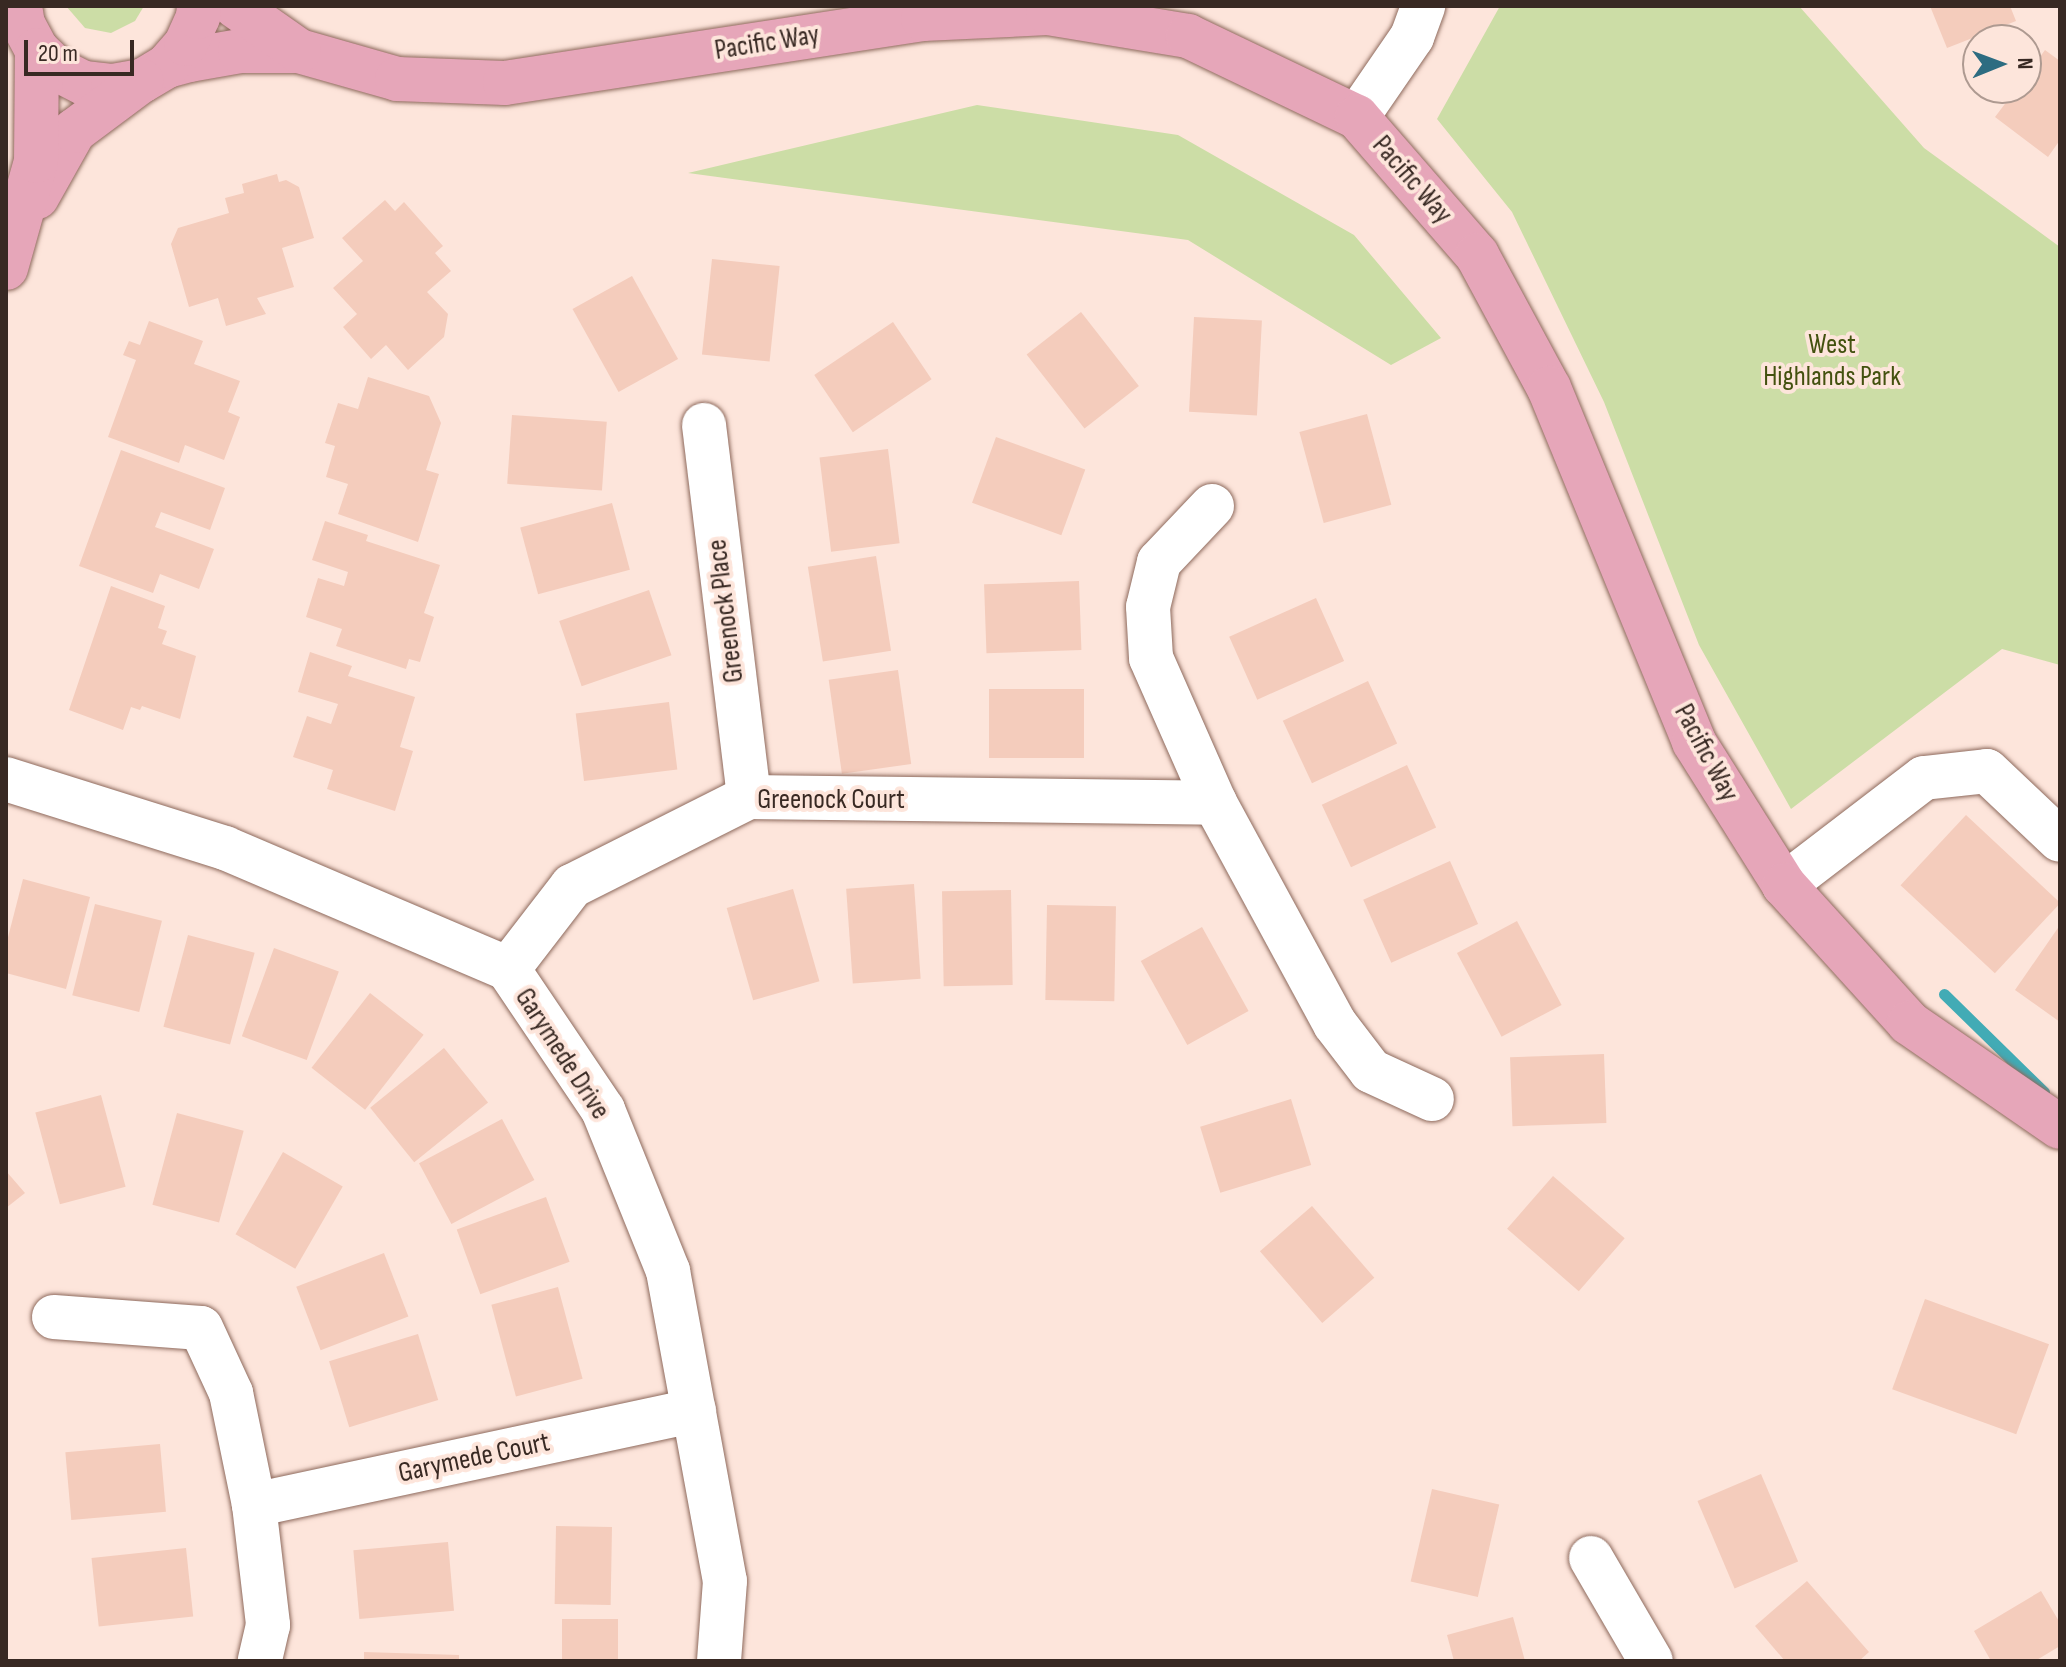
<!DOCTYPE html>
<html>
<head>
<meta charset="utf-8">
<style>
  body { margin:0 }
  #map { position:relative; width:2066px; height:1667px; overflow:hidden; background:#fde5db; font-family:"Sofia Sans Condensed",sans-serif }
  div>[style] { position:absolute }
  .green>* { inset:0; background:#ccdda6 }
  .stream>* { height:11px; margin:-5.5px; padding:0 5.5px; transform-origin:5.5px; border-radius:5.5px; background:#42abb5 }
  .building>* { inset:0; background:#f4ccbc; transform-origin:0 0 }
  .roads { filter:drop-shadow(0 0 2px #8e6a5d) drop-shadow(0 0 2px #8e6a5d) }
  .minor>* { height:44px; margin:-22px; padding:0 22px; transform-origin:22px; border-radius:22px; background:#fff }
  .major>* { height:44px; margin:-22px; padding:0 22px; transform-origin:22px; border-radius:22px; background:#e6a6b9 }
  span { translate:-50% -50%; white-space:nowrap; text-align:center; line-height:1.15; -webkit-text-stroke:8px #fde5db; paint-order:stroke }
  .street-label { font-size:28px; color:#382923 }
  .park-label { font-size:28px; color:#43510f }
  .frame { position:absolute; inset:0; border:8px solid #382923; pointer-events:none }
  .north { position:absolute; left:1962px; top:24px; width:80px; height:80px; box-sizing:border-box; background:#fde5db; border:2px solid #ae9a91; border-radius:50%; rotate:89deg; font-size:22px; font-weight:700; line-height:32px; text-align:center; color:#382923 }
  .north::after { content:''; display:block; margin:auto; width:28px; height:36px; background:#2d6c81; clip-path:polygon(50% 0,100% 100%,50% 72%,0 100%) }
  .scale { position:absolute; left:24px; top:40px; width:110px; height:36px; box-sizing:border-box; border:4px solid #382923; border-top:0; padding-left:10px; font-size:24px; line-height:28px; white-space:nowrap; color:#382923; -webkit-text-stroke:6px #fde5db; paint-order:stroke }
</style>
</head>
<body>
<div id="map">
  <div class="green">
    <div style="clip-path:polygon(66px 6px,144px 6px,135px 21px,111px 33px,85px 28px)"></div>
    <div style="clip-path:polygon(1500px 6px,1799px 6px,1924px 148px,2060px 247px,2060px 665px,2002px 649px,1791px 809px,1699px 645px,1604px 402px,1512px 212px,1437px 119px)"></div>
    <div style="clip-path:polygon(977px 105px,1178px 135px,1354px 235px,1441px 338px,1391px 365px,1188px 240px,688px 173px)"></div>
  </div>
  <div class="stream">
    <div style="left:1944px;top:994px;width:140px;rotate:44.4deg"></div>
  </div>
  <div class="building">
    <div style="clip-path:polygon(1930px 6px,2010px 6px,2016px 21px,1947px 48px)"></div>
    <div style="clip-path:polygon(2045px 50px,2060px 61px,2060px 140px,2048px 157px,1995px 117px,2017px 88px,2026px 88px,2026px 76px)"></div>
    <div style="clip-path:polygon(277px 174px,279px 182px,286px 180px,299px 187px,314px 238px,282px 248px,294px 287px,257px 298px,266px 314px,226px 326px,218px 298px,189px 307px,171px 244px,178px 228px,229px 213px,225px 198px,244px 193px,242px 184px)"></div>
    <div style="clip-path:polygon(385px 200px,395px 211px,404px 202px,443px 246px,435px 253px,451px 271px,427px 292px,448px 314px,444px 337px,408px 370px,386px 345px,371px 359px,343px 327px,357px 314px,333px 288px,363px 261px,342px 238px)"></div>
    <div style="left:712px;top:259px;width:68px;height:96px;rotate:6deg"></div>
    <div style="left:632px;top:276px;width:95px;height:68px;rotate:61deg"></div>
    <div style="left:1081px;top:312px;width:94px;height:69px;rotate:52deg"></div>
    <div style="left:1194px;top:317px;width:68px;height:95px;rotate:3deg"></div>
    <div style="clip-path:polygon(149px 321px,203px 341px,194px 364px,240px 381px,228px 412px,240px 417px,224px 460px,185px 445px,179px 463px,108px 437px,136px 360px,123px 355px,129px 341px,140px 345px)"></div>
    <div style="left:893px;top:322px;width:69px;height:95px;rotate:56deg"></div>
    <div style="clip-path:polygon(368px 377px,429px 396px,441px 423px,426px 470px,439px 474px,418px 542px,338px 514px,348px 484px,326px 477px,335px 446px,325px 443px,338px 403px,358px 409px)"></div>
    <div style="left:1367px;top:414px;width:94px;height:70px;rotate:75deg"></div>
    <div style="left:512px;top:415px;width:95px;height:69px;rotate:4deg"></div>
    <div style="left:996px;top:437px;width:95px;height:70px;rotate:20deg"></div>
    <div style="left:888px;top:449px;width:95px;height:69px;rotate:83deg"></div>
    <div style="clip-path:polygon(121px 450px,225px 488px,210px 530px,161px 512px,155px 527px,214px 549px,199px 589px,160px 574px,153px 593px,79px 566px)"></div>
    <div style="left:612px;top:503px;width:69px;height:95px;rotate:75deg"></div>
    <div style="clip-path:polygon(325px 521px,368px 535px,366px 541px,440px 565px,424px 613px,434px 617px,420px 662px,409px 659px,406px 669px,336px 646px,342px 629px,306px 617px,318px 578px,344px 586px,348px 572px,312px 560px)"></div>
    <div style="left:876px;top:556px;width:96px;height:69px;rotate:81deg"></div>
    <div style="left:1079px;top:581px;width:69px;height:95px;rotate:88deg"></div>
    <div style="clip-path:polygon(111px 586px,165px 606px,158px 628px,167px 631px,162px 644px,196px 656px,180px 719px,142px 706px,140px 710px,131px 707px,123px 730px,69px 710px)"></div>
    <div style="left:649px;top:590px;width:69px;height:95px;rotate:71deg"></div>
    <div style="left:1316px;top:598px;width:69px;height:95px;rotate:66deg"></div>
    <div style="clip-path:polygon(310px 652px,352px 666px,348px 676px,415px 697px,400px 747px,413px 751px,395px 811px,327px 789px,333px 770px,293px 757px,307px 716px,331px 724px,338px 704px,298px 692px)"></div>
    <div style="left:898px;top:670px;width:95px;height:70px;rotate:82deg"></div>
    <div style="left:1368px;top:681px;width:69px;height:94px;rotate:65deg"></div>
    <div style="left:989px;top:689px;width:95px;height:69px"></div>
    <div style="left:669px;top:702px;width:68px;height:94px;rotate:83deg"></div>
    <div style="left:1407px;top:765px;width:69px;height:94px;rotate:65deg"></div>
    <div style="left:1966px;top:815px;width:129px;height:96px;rotate:43deg"></div>
    <div style="left:1450px;top:861px;width:69px;height:95px;rotate:66deg"></div>
    <div style="clip-path:polygon(23px 879px,90px 897px,66px 989px,6px 973px,6px 945px)"></div>
    <div style="left:914px;top:884px;width:95px;height:68px;rotate:86deg"></div>
    <div style="left:793px;top:889px;width:96px;height:69px;rotate:74deg"></div>
    <div style="left:1011px;top:890px;width:95px;height:69px;rotate:89deg"></div>
    <div style="left:95px;top:904px;width:69px;height:94px;rotate:14deg"></div>
    <div style="left:1047px;top:905px;width:69px;height:95px;rotate:1deg"></div>
    <div style="left:1517px;top:921px;width:95px;height:68px;rotate:62deg"></div>
    <div style="clip-path:polygon(2060px 925px,2060px 1022px,2015px 990px)"></div>
    <div style="left:1202px;top:927px;width:96px;height:70px;rotate:61deg"></div>
    <div style="left:188px;top:935px;width:69px;height:95px;rotate:15deg"></div>
    <div style="left:274px;top:948px;width:69px;height:94px;rotate:20deg"></div>
    <div style="left:370px;top:993px;width:68px;height:95px;rotate:38deg"></div>
    <div style="left:444px;top:1048px;width:70px;height:95px;rotate:51deg"></div>
    <div style="left:1604px;top:1054px;width:69px;height:94px;rotate:88deg"></div>
    <div style="left:101px;top:1095px;width:95px;height:68px;rotate:75deg"></div>
    <div style="left:1291px;top:1099px;width:69px;height:95px;rotate:73deg"></div>
    <div style="left:177px;top:1113px;width:69px;height:95px;rotate:15deg"></div>
    <div style="left:502px;top:1119px;width:69px;height:94px;rotate:62deg"></div>
    <div style="left:283px;top:1152px;width:69px;height:95px;rotate:30deg"></div>
    <div style="clip-path:polygon(6px 1171px,25px 1193px,6px 1208px)"></div>
    <div style="left:1553px;top:1176px;width:95px;height:70px;rotate:41deg"></div>
    <div style="left:546px;top:1197px;width:69px;height:95px;rotate:70deg"></div>
    <div style="left:1312px;top:1206px;width:95px;height:69px;rotate:49deg"></div>
    <div style="left:384px;top:1253px;width:68px;height:94px;rotate:69deg"></div>
    <div style="left:558px;top:1287px;width:95px;height:69px;rotate:75deg"></div>
    <div style="left:1925px;top:1299px;width:132px;height:96px;rotate:20deg"></div>
    <div style="left:418px;top:1334px;width:69px;height:93px;rotate:73deg"></div>
    <div style="left:160px;top:1444px;width:68px;height:95px;rotate:85deg"></div>
    <div style="left:1761px;top:1474px;width:95px;height:69px;rotate:67deg"></div>
    <div style="left:1432px;top:1489px;width:69px;height:95px;rotate:13deg"></div>
    <div style="left:556px;top:1526px;width:56px;height:78px;rotate:1deg"></div>
    <div style="left:448px;top:1542px;width:69px;height:95px;rotate:85deg"></div>
    <div style="left:186px;top:1548px;width:69px;height:95px;rotate:84deg"></div>
    <div style="clip-path:polygon(1807px 1581px,1869px 1652px,1859px 1661px,1785px 1661px,1755px 1626px)"></div>
    <div style="clip-path:polygon(2041px 1591px,2060px 1623px,2060px 1646px,2035px 1661px,1991px 1661px,1974px 1631px)"></div>
    <div style="clip-path:polygon(1513px 1617px,1525px 1661px,1454px 1661px,1447px 1635px)"></div>
    <div style="left:562px;top:1619px;width:56px;height:42px"></div>
    <div style="clip-path:polygon(364px 1652px,459px 1655px,459px 1661px,364px 1661px)"></div>
  </div>
  <div class="roads">
    <div class="minor">
      <div style="left:1357px;top:117px;width:97px;rotate:-55.5deg"></div>
      <div style="left:1412px;top:37px;width:33px;rotate:-70deg"></div>
      <div style="left:704px;top:425px;width:375px;rotate:83.1deg"></div>
      <div style="left:1212px;top:506px;width:77px;rotate:133.4deg"></div>
      <div style="left:1159px;top:562px;width:46px;rotate:103.7deg"></div>
      <div style="left:1148px;top:607px;width:51px;rotate:86.6deg"></div>
      <div style="left:1151px;top:658px;width:158px;rotate:66.2deg"></div>
      <div style="left:1215px;top:803px;width:251px;rotate:61.5deg"></div>
      <div style="left:1335px;top:1024px;width:59px;rotate:52.5deg"></div>
      <div style="left:1371px;top:1071px;width:67px;rotate:24.7deg"></div>
      <div style="left:6px;top:779px;width:230px;rotate:17.5deg"></div>
      <div style="left:225px;top:848px;width:308px;rotate:23.1deg"></div>
      <div style="left:508px;top:969px;width:170px;rotate:56deg"></div>
      <div style="left:603px;top:1110px;width:174px;rotate:68deg"></div>
      <div style="left:668px;top:1271px;width:315px;rotate:79.6deg"></div>
      <div style="left:725px;top:1581px;width:80px;rotate:94.3deg"></div>
      <div style="left:1784px;top:885px;width:176px;rotate:-37.4deg"></div>
      <div style="left:1924px;top:778px;width:63px;rotate:-6.3deg"></div>
      <div style="left:1987px;top:771px;width:100px;rotate:43.4deg"></div>
      <div style="left:508px;top:969px;width:105px;rotate:-52.4deg"></div>
      <div style="left:572px;top:886px;width:198px;rotate:-26.7deg"></div>
      <div style="left:749px;top:797px;width:466px;rotate:0.7deg"></div>
      <div style="left:54px;top:1317px;width:147px;rotate:4.3deg"></div>
      <div style="left:201px;top:1328px;width:72px;rotate:65.2deg"></div>
      <div style="left:231px;top:1393px;width:114px;rotate:78.4deg"></div>
      <div style="left:254px;top:1505px;width:121px;rotate:83.3deg"></div>
      <div style="left:268px;top:1625px;width:37px;rotate:103deg"></div>
      <div style="left:254px;top:1505px;width:450px;rotate:-12.1deg"></div>
      <div style="left:1591px;top:1558px;width:119px;rotate:59.8deg"></div>
    </div>
    <div class="major">
      <div style="left:20px;top:6px;width:18px;rotate:81deg"></div>
      <div style="left:23px;top:24px;width:30px;rotate:62deg"></div>
      <div style="left:37px;top:50px;width:29px;rotate:44deg"></div>
      <div style="left:58px;top:70px;width:29px;rotate:27deg"></div>
      <div style="left:84px;top:83px;width:29px;rotate:6deg"></div>
      <div style="left:113px;top:86px;width:29px;rotate:-10deg"></div>
      <div style="left:142px;top:81px;width:29px;rotate:-31deg"></div>
      <div style="left:167px;top:66px;width:23px;rotate:-15deg"></div>
      <div style="left:189px;top:60px;width:52px;rotate:-10deg"></div>
      <div style="left:240px;top:51px;width:59px"></div>
      <div style="left:299px;top:51px;width:102px;rotate:15.9deg"></div>
      <div style="left:397px;top:79px;width:108px;rotate:2.1deg"></div>
      <div style="left:505px;top:83px;width:423px;rotate:-8.7deg"></div>
      <div style="left:923px;top:19px;width:125px;rotate:-2.7deg"></div>
      <div style="left:1048px;top:13px;width:142px;rotate:9.3deg"></div>
      <div style="left:1188px;top:36px;width:187px;rotate:25.6deg"></div>
      <div style="left:1357px;top:117px;width:183px;rotate:49deg"></div>
      <div style="left:1477px;top:255px;width:151px;rotate:61.6deg"></div>
      <div style="left:1549px;top:388px;width:383px;rotate:67.7deg"></div>
      <div style="left:1694px;top:742px;width:169px;rotate:57.8deg"></div>
      <div style="left:1784px;top:885px;width:186px;rotate:47.8deg"></div>
      <div style="left:1909px;top:1023px;width:183px;rotate:34.6deg"></div>
      <div style="left:235px;top:6px;width:78px;rotate:35.1deg"></div>
      <div style="left:167px;top:66px;width:29px;rotate:-49deg"></div>
      <div style="left:186px;top:44px;width:30px;rotate:-66deg"></div>
      <div style="left:198px;top:17px;width:11px;rotate:-85deg"></div>
      <div style="left:37px;top:197px;width:76px;rotate:-60.7deg"></div>
      <div style="left:74px;top:131px;width:84px;rotate:-36.7deg"></div>
      <div style="left:6px;top:268px;width:111px;rotate:-74.3deg"></div>
      <div style="left:36px;top:161px;width:111px;rotate:-89.5deg"></div>
    </div>
  </div>
  <div class="street-label">
    <span style="left:767px;top:43px;rotate:-9deg">Pacific Way</span>
    <span style="left:1412px;top:180px;rotate:49deg">Pacific Way</span>
    <span style="left:726px;top:611px;rotate:-97deg">Greenock Place</span>
    <span style="left:1706px;top:753px;rotate:62deg">Pacific Way</span>
    <span style="left:831px;top:800px">Greenock Court</span>
    <span style="left:562px;top:1054px;rotate:57deg">Garymede Drive</span>
    <span style="left:474px;top:1458px;rotate:-12deg">Garymede Court</span>
  </div>
  <div class="park-label">
    <span style="left:1832px;top:361px">West<br>Highlands Park</span>
  </div>
  <div class="frame"></div>
  <div class="north">N</div>
  <div class="scale">20 m</div>
</div>
</body>
</html>
